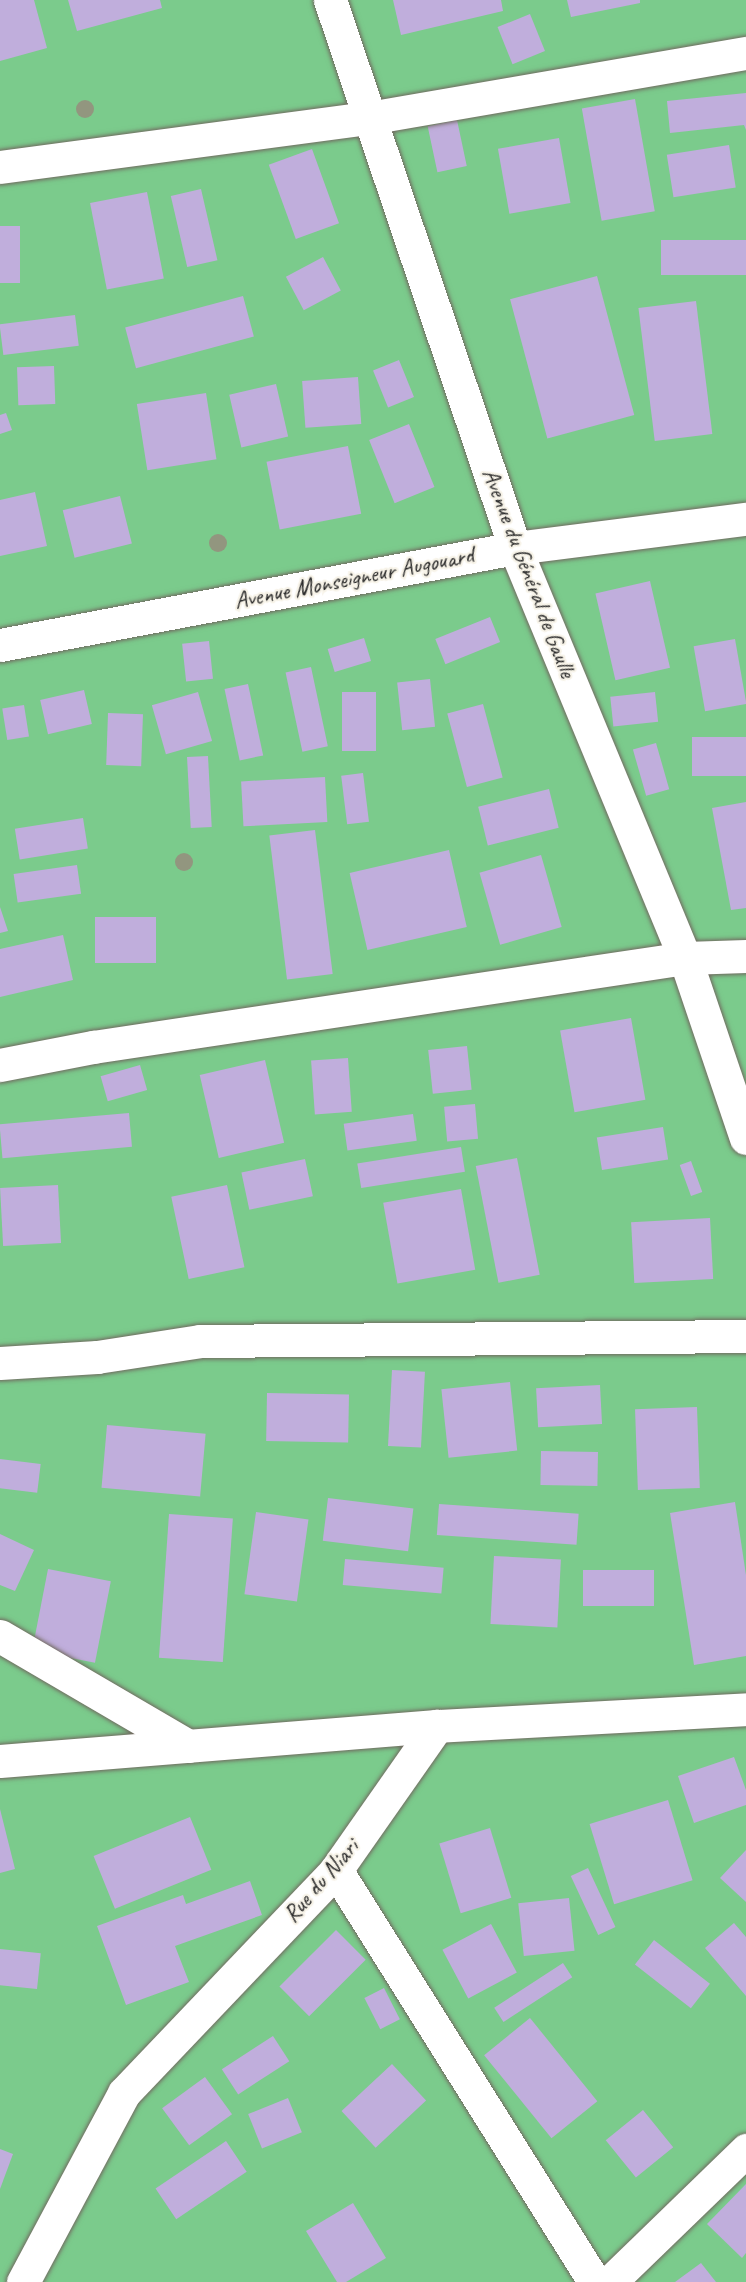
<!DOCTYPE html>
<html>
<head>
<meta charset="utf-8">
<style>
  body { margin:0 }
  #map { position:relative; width:746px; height:2282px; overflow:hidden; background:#f3dfc3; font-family:Caveat,sans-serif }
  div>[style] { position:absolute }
  .green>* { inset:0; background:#7bcb8c; transform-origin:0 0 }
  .building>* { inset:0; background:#c0aedc; transform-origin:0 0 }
  .roads { filter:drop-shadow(0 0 2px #716a60) drop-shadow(0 0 2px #716a60) }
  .minor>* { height:33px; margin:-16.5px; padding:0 16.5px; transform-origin:16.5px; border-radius:16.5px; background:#fff }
  .trees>* { width:18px; height:18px; margin:-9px; border-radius:50%; background:#92967f }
  span { translate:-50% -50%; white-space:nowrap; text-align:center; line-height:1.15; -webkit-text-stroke:4.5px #f7f3e8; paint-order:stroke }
  .street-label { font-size:24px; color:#2b2b2b }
</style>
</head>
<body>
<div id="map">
  <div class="green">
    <div style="left:0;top:0;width:746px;height:2282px"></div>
  </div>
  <div class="building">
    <div style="clip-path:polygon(0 0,34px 0,47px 48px,0 61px)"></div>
    <div style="clip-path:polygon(68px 0,160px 0,162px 8px,77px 31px)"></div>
    <div style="clip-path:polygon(393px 0,501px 0,503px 11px,401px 35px)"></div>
    <div style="clip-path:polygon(567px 0,640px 0,640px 3px,571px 17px)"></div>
    <div style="left:530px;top:14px;width:40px;height:35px;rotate:68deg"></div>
    <div style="clip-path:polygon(746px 93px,746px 130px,744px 125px,670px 133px,667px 101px)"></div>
    <div style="left:635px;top:99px;width:114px;height:54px;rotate:80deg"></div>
    <div style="left:457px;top:120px;width:47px;height:30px;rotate:78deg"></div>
    <div style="left:559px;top:138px;width:66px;height:62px;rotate:80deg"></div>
    <div style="left:729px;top:145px;width:43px;height:63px;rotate:81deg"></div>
    <div style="left:312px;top:149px;width:79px;height:46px;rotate:70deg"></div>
    <div style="left:201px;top:189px;width:73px;height:31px;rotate:77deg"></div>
    <div style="left:147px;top:192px;width:88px;height:58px;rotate:79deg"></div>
    <div style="left:0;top:226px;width:20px;height:57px"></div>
    <div style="left:746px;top:240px;width:35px;height:85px;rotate:90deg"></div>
    <div style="left:323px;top:257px;width:38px;height:42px;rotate:62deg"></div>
    <div style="left:597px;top:276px;width:144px;height:90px;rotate:75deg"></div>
    <div style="left:243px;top:296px;width:42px;height:122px;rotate:75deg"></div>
    <div style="left:696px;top:301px;width:134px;height:58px;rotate:83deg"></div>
    <div style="left:75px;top:315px;width:31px;height:76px;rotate:83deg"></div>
    <div style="left:399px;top:360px;width:40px;height:28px;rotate:68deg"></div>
    <div style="left:54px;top:366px;width:38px;height:37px;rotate:88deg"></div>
    <div style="left:358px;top:377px;width:47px;height:56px;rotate:86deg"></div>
    <div style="left:276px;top:384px;width:54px;height:48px;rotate:77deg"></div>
    <div style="left:206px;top:393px;width:67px;height:70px;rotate:81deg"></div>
    <div style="clip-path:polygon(6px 413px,12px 430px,0 434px,0 415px)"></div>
    <div style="left:409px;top:424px;width:68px;height:43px;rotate:68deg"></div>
    <div style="left:348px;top:446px;width:69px;height:83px;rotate:79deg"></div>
    <div style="clip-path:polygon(35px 492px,47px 546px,0 556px,0 500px)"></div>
    <div style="left:120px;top:496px;width:49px;height:59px;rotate:76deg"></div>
    <div style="left:650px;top:581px;width:89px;height:56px;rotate:77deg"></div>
    <div style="left:490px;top:617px;width:27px;height:59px;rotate:68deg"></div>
    <div style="left:364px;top:638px;width:24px;height:38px;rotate:73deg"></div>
    <div style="left:735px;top:639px;width:66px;height:42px;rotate:80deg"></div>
    <div style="left:209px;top:641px;width:38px;height:27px;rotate:84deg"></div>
    <div style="left:311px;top:667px;width:81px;height:26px;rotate:78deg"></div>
    <div style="left:430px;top:679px;width:48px;height:33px;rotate:84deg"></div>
    <div style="left:248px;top:684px;width:73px;height:24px;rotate:78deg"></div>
    <div style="left:84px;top:690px;width:35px;height:45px;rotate:77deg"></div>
    <div style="left:198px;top:692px;width:51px;height:48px;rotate:74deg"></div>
    <div style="left:342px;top:692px;width:34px;height:59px"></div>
    <div style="left:655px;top:692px;width:30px;height:45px;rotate:84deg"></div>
    <div style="left:483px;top:704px;width:76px;height:37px;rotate:75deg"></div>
    <div style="left:24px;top:705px;width:32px;height:22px;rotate:81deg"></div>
    <div style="left:108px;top:713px;width:35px;height:52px;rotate:2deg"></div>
    <div style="left:746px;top:737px;width:39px;height:54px;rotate:90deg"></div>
    <div style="left:656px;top:743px;width:48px;height:24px;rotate:74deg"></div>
    <div style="left:208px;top:756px;width:71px;height:21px;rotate:87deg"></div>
    <div style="left:363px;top:773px;width:49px;height:22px;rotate:83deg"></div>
    <div style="left:325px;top:777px;width:45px;height:84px;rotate:87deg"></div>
    <div style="left:549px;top:789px;width:40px;height:73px;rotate:76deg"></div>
    <div style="clip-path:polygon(746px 802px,746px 908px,731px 910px,712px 808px)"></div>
    <div style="left:83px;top:818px;width:31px;height:69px;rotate:81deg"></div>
    <div style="left:315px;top:830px;width:145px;height:46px;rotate:83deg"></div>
    <div style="left:449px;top:850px;width:79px;height:102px;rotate:77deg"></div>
    <div style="left:541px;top:855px;width:75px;height:64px;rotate:74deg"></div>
    <div style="left:77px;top:865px;width:29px;height:64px;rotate:82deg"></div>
    <div style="clip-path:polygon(0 907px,8px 931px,0 933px)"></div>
    <div style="left:95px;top:917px;width:61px;height:46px"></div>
    <div style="clip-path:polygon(63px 935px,73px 980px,0 997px,0 949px)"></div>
    <div style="left:631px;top:1018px;width:83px;height:72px;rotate:80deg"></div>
    <div style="left:467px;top:1046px;width:44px;height:39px;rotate:84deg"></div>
    <div style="left:348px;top:1058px;width:54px;height:37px;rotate:86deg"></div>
    <div style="left:265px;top:1060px;width:85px;height:67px;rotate:77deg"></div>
    <div style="left:140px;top:1065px;width:26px;height:41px;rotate:74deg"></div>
    <div style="left:475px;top:1104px;width:35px;height:31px;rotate:85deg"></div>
    <div style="left:129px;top:1113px;width:34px;height:130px;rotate:85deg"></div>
    <div style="left:413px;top:1114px;width:27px;height:70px;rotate:82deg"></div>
    <div style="left:663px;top:1127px;width:33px;height:67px;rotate:81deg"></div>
    <div style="left:461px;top:1147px;width:25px;height:105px;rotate:81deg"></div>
    <div style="left:517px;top:1158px;width:119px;height:42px;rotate:79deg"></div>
    <div style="left:305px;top:1159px;width:38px;height:65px;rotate:78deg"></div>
    <div style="left:691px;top:1161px;width:33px;height:12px;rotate:70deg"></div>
    <div style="left:58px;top:1185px;width:58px;height:58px;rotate:87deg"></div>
    <div style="left:227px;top:1185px;width:84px;height:57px;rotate:78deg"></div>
    <div style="left:461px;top:1189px;width:82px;height:79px;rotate:80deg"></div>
    <div style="left:710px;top:1218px;width:61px;height:79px;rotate:87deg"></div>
    <div style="left:392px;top:1370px;width:33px;height:76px;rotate:3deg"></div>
    <div style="left:510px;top:1382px;width:69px;height:69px;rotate:84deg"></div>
    <div style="left:600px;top:1385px;width:39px;height:64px;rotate:87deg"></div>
    <div style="left:267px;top:1393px;width:82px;height:48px;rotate:1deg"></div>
    <div style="left:697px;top:1407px;width:81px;height:62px;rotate:88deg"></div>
    <div style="left:107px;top:1425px;width:99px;height:63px;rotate:5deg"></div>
    <div style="left:541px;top:1451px;width:57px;height:34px;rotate:1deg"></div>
    <div style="left:0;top:1459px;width:41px;height:29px;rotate:7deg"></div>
    <div style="left:328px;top:1498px;width:86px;height:43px;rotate:7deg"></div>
    <div style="clip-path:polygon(735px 1502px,746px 1575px,746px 1656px,694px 1665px,670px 1513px)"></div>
    <div style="left:439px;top:1504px;width:140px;height:31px;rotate:4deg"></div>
    <div style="left:256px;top:1512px;width:53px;height:83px;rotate:8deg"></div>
    <div style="left:169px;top:1514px;width:64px;height:144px;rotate:4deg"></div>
    <div style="clip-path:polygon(0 1534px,34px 1550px,15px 1591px,0 1585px)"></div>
    <div style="left:494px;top:1556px;width:67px;height:68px;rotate:3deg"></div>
    <div style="left:345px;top:1559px;width:99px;height:26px;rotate:5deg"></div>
    <div style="left:48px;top:1569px;width:64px;height:83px;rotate:11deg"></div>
    <div style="left:654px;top:1570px;width:36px;height:71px;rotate:90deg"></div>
    <div style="clip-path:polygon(734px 1757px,746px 1790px,746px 1805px,694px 1823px,678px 1776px)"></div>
    <div style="left:668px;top:1800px;width:84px;height:82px;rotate:73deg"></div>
    <div style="clip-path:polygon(0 1809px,15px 1869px,0 1873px)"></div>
    <div style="left:190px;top:1817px;width:57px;height:104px;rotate:68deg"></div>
    <div style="left:490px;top:1828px;width:73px;height:53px;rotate:73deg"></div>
    <div style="clip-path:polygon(746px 1850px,746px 1902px,720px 1878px)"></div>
    <div style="left:588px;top:1868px;width:65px;height:19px;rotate:65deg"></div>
    <div style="clip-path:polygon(250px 1881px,262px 1915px,175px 1946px,189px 1982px,126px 2005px,97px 1926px,183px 1895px,186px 1904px)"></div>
    <div style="left:569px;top:1898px;width:53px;height:51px;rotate:84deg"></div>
    <div style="clip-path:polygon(734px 1923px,746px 1937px,746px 1996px,705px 1948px)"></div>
    <div style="left:491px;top:1924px;width:55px;height:55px;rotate:62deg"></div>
    <div style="left:336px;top:1930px;width:42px;height:80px;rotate:45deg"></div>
    <div style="left:654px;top:1940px;width:71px;height:31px;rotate:38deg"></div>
    <div style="left:0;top:1949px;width:41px;height:36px;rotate:6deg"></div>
    <div style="left:563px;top:1963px;width:17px;height:82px;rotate:57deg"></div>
    <div style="left:384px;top:1988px;width:35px;height:22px;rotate:63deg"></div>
    <div style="left:530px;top:2018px;width:107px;height:59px;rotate:51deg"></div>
    <div style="left:273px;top:2036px;width:30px;height:61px;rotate:57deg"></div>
    <div style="left:392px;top:2064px;width:50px;height:69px;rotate:47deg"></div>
    <div style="left:205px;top:2077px;width:46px;height:53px;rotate:54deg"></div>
    <div style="left:288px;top:2098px;width:37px;height:43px;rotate:68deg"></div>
    <div style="left:643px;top:2110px;width:48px;height:48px;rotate:51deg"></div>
    <div style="left:226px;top:2141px;width:37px;height:85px;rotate:56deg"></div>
    <div style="clip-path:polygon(0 2149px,13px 2154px,0 2189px)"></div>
    <div style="clip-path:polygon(746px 2184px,746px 2253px,742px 2258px,707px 2224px)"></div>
    <div style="clip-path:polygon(353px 2203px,386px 2258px,346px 2282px,337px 2282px,306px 2231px)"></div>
    <div style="clip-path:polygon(701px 2263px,716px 2282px,675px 2282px)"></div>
  </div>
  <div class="roads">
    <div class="minor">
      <div style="left:330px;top:0;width:578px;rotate:71.35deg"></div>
      <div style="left:515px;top:548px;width:444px;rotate:67.5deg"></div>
      <div style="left:685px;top:958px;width:190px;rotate:71.3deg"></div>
      <div style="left:0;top:167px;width:372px;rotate:-7.6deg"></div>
      <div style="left:369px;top:118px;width:383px;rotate:-9.8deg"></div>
      <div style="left:0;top:645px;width:524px;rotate:-10.67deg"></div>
      <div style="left:515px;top:548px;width:233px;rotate:-7.2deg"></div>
      <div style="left:0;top:1065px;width:95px;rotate:-11deg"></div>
      <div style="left:93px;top:1047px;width:599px;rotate:-8.55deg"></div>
      <div style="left:685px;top:958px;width:61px;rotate:-1.9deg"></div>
      <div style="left:0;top:1363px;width:97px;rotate:-3.5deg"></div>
      <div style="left:97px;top:1357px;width:104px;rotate:-8.8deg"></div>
      <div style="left:200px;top:1341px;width:546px;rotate:-0.52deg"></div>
      <div style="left:0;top:1636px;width:218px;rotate:30.3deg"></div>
      <div style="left:0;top:1761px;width:438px;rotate:-4.6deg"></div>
      <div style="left:336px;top:1870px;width:486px;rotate:57.9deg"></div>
      <div style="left:23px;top:2282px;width:214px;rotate:-61.9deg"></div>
      <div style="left:124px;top:2093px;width:308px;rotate:-46.4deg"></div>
      <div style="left:336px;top:1870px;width:176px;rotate:-55deg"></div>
      <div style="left:437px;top:1726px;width:309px;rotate:-3.1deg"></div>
      <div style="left:610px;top:2282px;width:190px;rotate:-44.1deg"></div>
    </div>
  </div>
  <div class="trees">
    <div style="left:85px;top:109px"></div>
    <div style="left:218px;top:543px"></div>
    <div style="left:184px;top:862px"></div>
  </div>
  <div class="street-label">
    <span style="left:529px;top:573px;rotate:69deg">Avenue du Général de Gaulle</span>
    <span style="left:354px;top:578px;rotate:-11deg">Avenue Monseigneur Augouard</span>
    <span style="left:321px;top:1881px;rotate:-49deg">Rue du Niari</span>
  </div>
</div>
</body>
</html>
